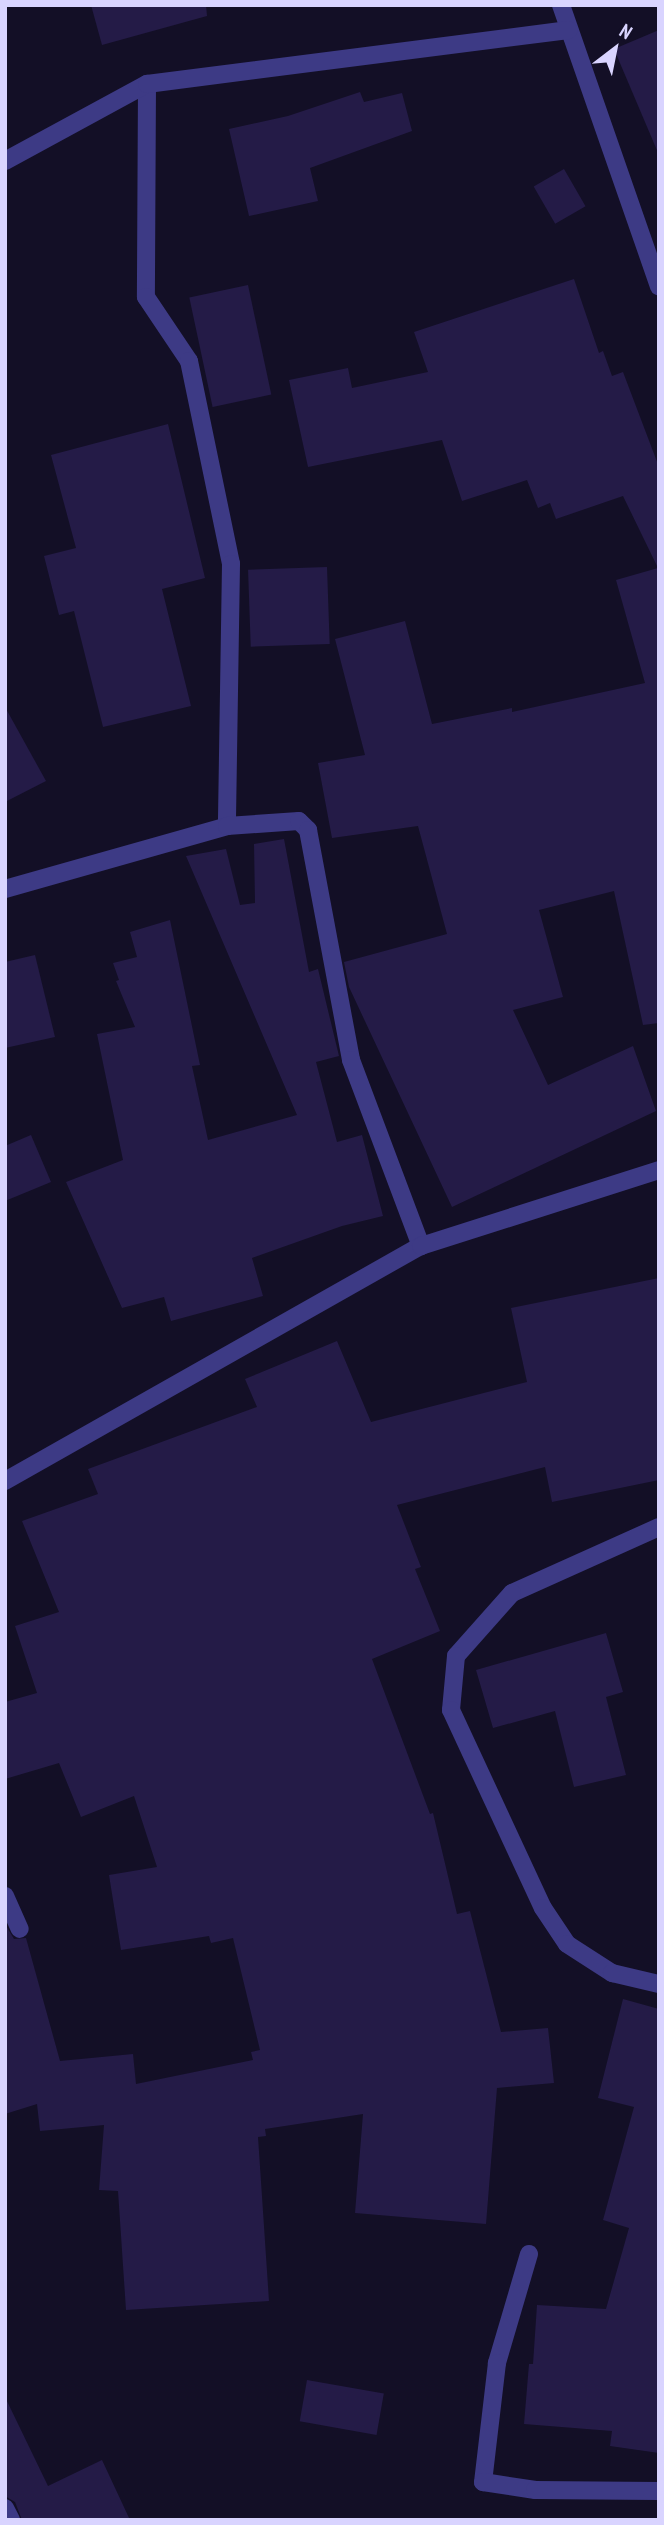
<!DOCTYPE html>
<html>
<head>
<meta charset="utf-8">
<style>
  body { margin:0 }
  #map { position:relative; width:664px; height:2525px; overflow:hidden; background:#130f26; font-family:"PT Sans Narrow",sans-serif }
  div>[style] { position:absolute }
  .building>* { inset:0; background:#241b47; transform-origin:0 0 }
  .minor>* { height:18px; margin:-9px; padding:0 9px; transform-origin:9px; border-radius:9px; background:#3d3a85 }
  span { translate:-50% -50%; white-space:nowrap; text-align:center; line-height:1.15; -webkit-text-stroke:5px #130f26; paint-order:stroke }
  .frame { position:absolute; inset:0; border:7px solid #d9d4ff; pointer-events:none }
  .north { position:absolute; left:580px; top:14px; width:70px; height:70px; -webkit-text-stroke:5px #130f26; paint-order:stroke; rotate:32deg; font-size:19px; font-weight:700; line-height:28px; text-align:center; color:#d9d4ff }
  .north::after { content:''; display:block; margin:auto; width:24px; height:32px; background:#d9d4ff; clip-path:polygon(50% 0,100% 100%,50% 72%,0 100%) }
</style>
</head>
<body>
<div id="map">
  <div class="building">
    <div style="clip-path:polygon(91px 5px,206px 5px,207px 16px,102px 45px)"></div>
    <div style="clip-path:polygon(659px 30px,659px 155px,614px 49px)"></div>
    <div style="clip-path:polygon(360px 92px,364px 102px,402px 93px,412px 131px,310px 168px,318px 201px,249px 216px,229px 129px,288px 116px)"></div>
    <div style="left:564px;top:169px;width:43px;height:35px;rotate:60deg"></div>
    <div style="clip-path:polygon(574px 279px,599px 353px,603px 351px,612px 376px,623px 372px,659px 467px,659px 1023px,643px 1025px,614px 891px,539px 910px,563px 997px,513px 1010px,548px 1085px,633px 1046px,656px 1111px,452px 1207px,349px 987px,344px 962px,447px 934px,418px 826px,332px 838px,318px 763px,365px 755px,335px 639px,405px 621px,432px 724px,512px 708px,512px 712px,645px 683px,616px 580px,658px 568px,623px 496px,556px 519px,550px 503px,538px 508px,527px 480px,462px 501px,442px 440px,308px 467px,289px 380px,348px 368px,352px 388px,428px 372px,414px 332px)"></div>
    <div style="left:248px;top:285px;width:112px;height:60px;rotate:78deg"></div>
    <div style="clip-path:polygon(168px 424px,205px 578px,162px 589px,191px 706px,103px 727px,74px 611px,59px 615px,44px 556px,76px 548px,51px 455px)"></div>
    <div style="left:327px;top:567px;width:77px;height:79px;rotate:88deg"></div>
    <div style="clip-path:polygon(5px 707px,46px 781px,5px 802px)"></div>
    <div style="clip-path:polygon(284px 839px,309px 972px,318px 969px,339px 1056px,316px 1062px,337px 1142px,362px 1135px,383px 1216px,342px 1226px,252px 1258px,263px 1296px,171px 1321px,164px 1297px,122px 1308px,66px 1182px,123px 1160px,97px 1034px,135px 1027px,116px 981px,119px 980px,113px 963px,137px 957px,130px 932px,170px 920px,200px 1065px,192px 1066px,208px 1140px,297px 1115px,186px 856px,226px 849px,240px 905px,255px 903px,254px 844px)"></div>
    <div style="clip-path:polygon(35px 955px,55px 1037px,5px 1048px,5px 962px)"></div>
    <div style="clip-path:polygon(31px 1135px,51px 1182px,5px 1201px,5px 1146px)"></div>
    <div style="clip-path:polygon(659px 1278px,659px 1480px,552px 1502px,545px 1467px,397px 1505px,421px 1567px,415px 1569px,440px 1631px,372px 1659px,430px 1814px,433px 1813px,457px 1914px,470px 1911px,501px 2032px,548px 2028px,554px 2083px,497px 2088px,486px 2224px,355px 2213px,363px 2114px,265px 2129px,266px 2136px,258px 2137px,269px 2301px,126px 2310px,118px 2191px,99px 2190px,104px 2125px,40px 2131px,37px 2104px,5px 2114px,5px 1924px,14px 1939px,26px 1938px,60px 2061px,133px 2054px,136px 2084px,253px 2060px,251px 2052px,260px 2050px,233px 1938px,211px 1943px,209px 1936px,121px 1950px,109px 1875px,157px 1867px,134px 1796px,81px 1817px,59px 1763px,5px 1779px,5px 1702px,37px 1693px,15px 1626px,59px 1612px,22px 1521px,98px 1494px,88px 1469px,257px 1407px,245px 1379px,337px 1341px,371px 1422px,527px 1382px,511px 1308px)"></div>
    <div style="clip-path:polygon(606px 1633px,623px 1692px,606px 1697px,626px 1775px,574px 1787px,555px 1711px,493px 1728px,476px 1670px)"></div>
    <div style="clip-path:polygon(623px 1999px,659px 2009px,659px 2453px,610px 2446px,612px 2431px,524px 2424px,529px 2364px,533px 2364px,537px 2305px,606px 2309px,629px 2228px,603px 2220px,634px 2107px,598px 2098px)"></div>
    <div style="left:307px;top:2380px;width:78px;height:42px;rotate:10deg"></div>
    <div style="clip-path:polygon(5px 2397px,48px 2486px,102px 2460px,130px 2520px,22px 2520px,15px 2502px,5px 2496px)"></div>
  </div>
  <div class="minor">
    <div style="left:561px;top:5px;width:298px;rotate:70.8deg"></div>
    <div style="left:147px;top:84px;width:213px;rotate:90.3deg"></div>
    <div style="left:146px;top:297px;width:77px;rotate:56.1deg"></div>
    <div style="left:189px;top:361px;width:207px;rotate:78.3deg"></div>
    <div style="left:231px;top:564px;width:262px;rotate:90.9deg"></div>
    <div style="left:5px;top:161px;width:162px;rotate:-28.5deg"></div>
    <div style="left:147px;top:84px;width:425px;rotate:-7.3deg"></div>
    <div style="left:5px;top:889px;width:231px;rotate:-15.8deg"></div>
    <div style="left:227px;top:826px;width:72px;rotate:-4deg"></div>
    <div style="left:299px;top:821px;width:13px;rotate:45deg"></div>
    <div style="left:308px;top:830px;width:234px;rotate:79.4deg"></div>
    <div style="left:351px;top:1060px;width:199px;rotate:69.4deg"></div>
    <div style="left:5px;top:1481px;width:478px;rotate:-29.5deg"></div>
    <div style="left:421px;top:1246px;width:250px;rotate:-17.7deg"></div>
    <div style="left:659px;top:1527px;width:161px;rotate:155.8deg"></div>
    <div style="left:512px;top:1593px;width:84px;rotate:131.6deg"></div>
    <div style="left:456px;top:1656px;width:54px;rotate:95.3deg"></div>
    <div style="left:451px;top:1710px;width:218px;rotate:65.1deg"></div>
    <div style="left:543px;top:1908px;width:43px;rotate:56.3deg"></div>
    <div style="left:567px;top:1944px;width:54px;rotate:32.8deg"></div>
    <div style="left:612px;top:1973px;width:48px;rotate:13.2deg"></div>
    <div style="left:5px;top:1896px;width:36px;rotate:66deg"></div>
    <div style="left:529px;top:2254px;width:114px;rotate:106.4deg"></div>
    <div style="left:497px;top:2363px;width:120px;rotate:96.7deg"></div>
    <div style="left:483px;top:2482px;width:53px;rotate:8.7deg"></div>
    <div style="left:535px;top:2490px;width:124px;rotate:0.5deg"></div>
    <div style="left:5px;top:2508px;width:13px;rotate:63deg"></div>
  </div>
  <div class="frame"></div>
  <div class="north">N</div>
</div>
</body>
</html>
